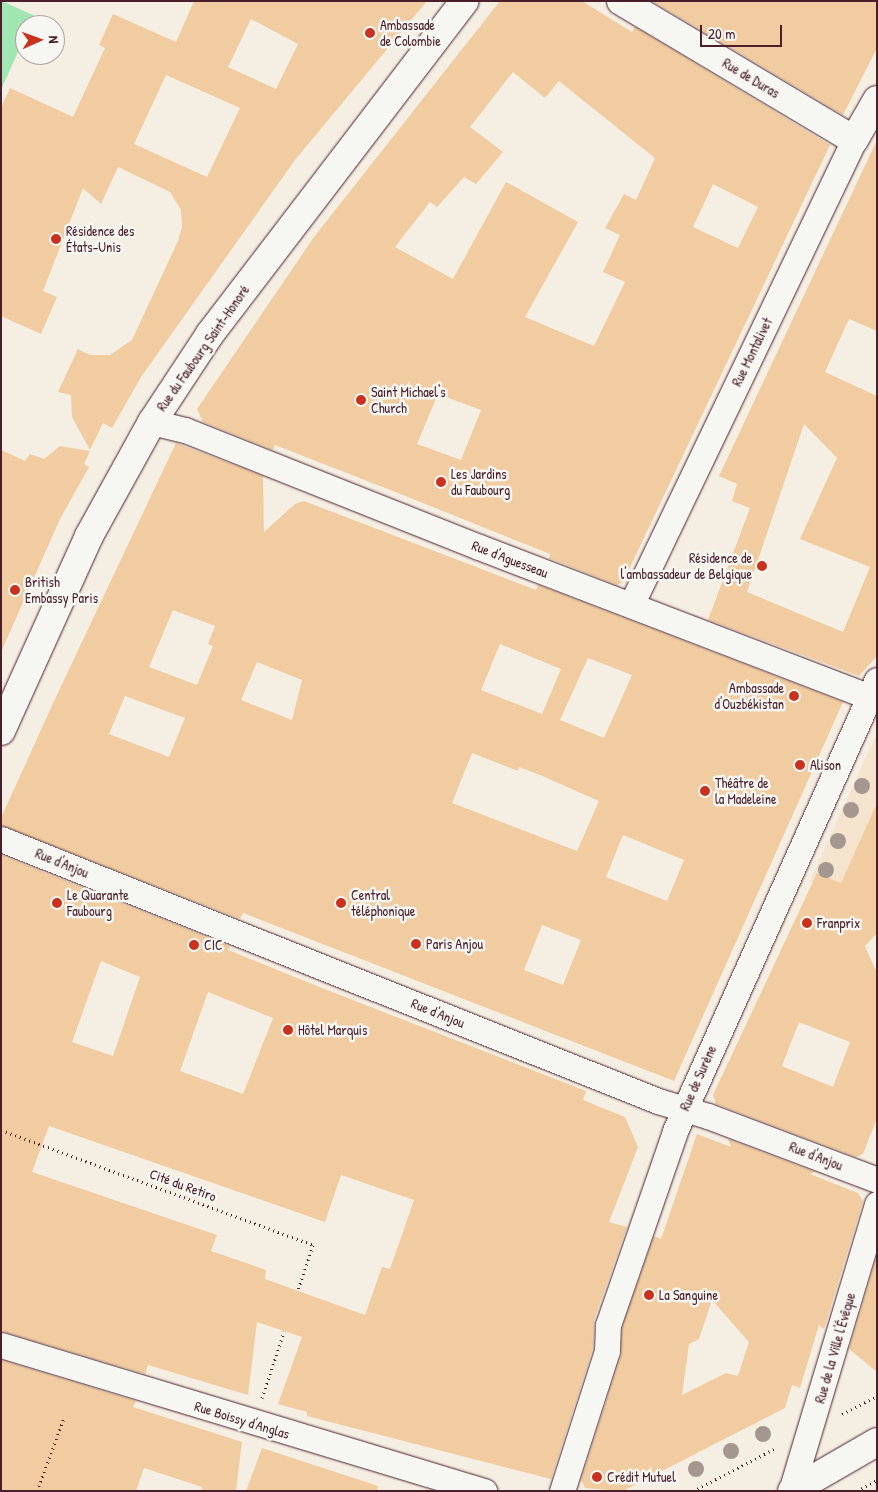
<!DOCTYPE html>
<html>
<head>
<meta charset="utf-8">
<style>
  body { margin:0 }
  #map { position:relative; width:878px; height:1492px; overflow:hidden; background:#f5eee2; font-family:"Patrick Hand",sans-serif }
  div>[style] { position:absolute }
  .built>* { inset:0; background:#f4e4ce }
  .green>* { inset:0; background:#a0e5b2 }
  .building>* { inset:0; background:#f0cca0 }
  .path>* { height:3px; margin-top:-1.5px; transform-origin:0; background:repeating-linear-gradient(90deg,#4a1f2b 0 1px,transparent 0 5px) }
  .roads { filter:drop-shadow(0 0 1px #4a1f2b) drop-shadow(0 0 1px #4a1f2b) }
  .minor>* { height:25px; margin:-12.5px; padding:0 12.5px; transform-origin:12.5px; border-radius:12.5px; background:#f6f6f2 }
  .tertiary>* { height:28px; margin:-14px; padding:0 14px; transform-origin:14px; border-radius:14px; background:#f6f6f2 }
  .primary>* { height:28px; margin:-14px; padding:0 14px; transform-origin:14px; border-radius:14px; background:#f6f6f2 }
  .trees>* { width:16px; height:16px; margin:-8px; border-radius:50%; background:#a39790 }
  .dots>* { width:14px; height:14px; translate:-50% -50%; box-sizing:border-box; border:2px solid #f6f6f2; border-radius:50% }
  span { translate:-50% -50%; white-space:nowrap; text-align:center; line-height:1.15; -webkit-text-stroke:5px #f6f6f2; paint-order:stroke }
  .poi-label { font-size:14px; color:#4a1f2b }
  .left { translate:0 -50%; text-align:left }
  .right { translate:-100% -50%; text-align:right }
  .street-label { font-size:14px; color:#4a1f2b }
  .frame { position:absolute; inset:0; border:2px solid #4a1f2b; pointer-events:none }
  .north { position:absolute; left:15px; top:15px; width:50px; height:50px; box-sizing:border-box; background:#f6f6f2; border:1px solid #b1a0a2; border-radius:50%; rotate:88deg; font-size:14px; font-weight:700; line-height:20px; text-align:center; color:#4a1f2b }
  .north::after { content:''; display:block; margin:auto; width:18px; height:22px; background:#c8321e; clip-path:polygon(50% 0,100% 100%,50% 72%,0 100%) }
  .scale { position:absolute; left:700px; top:25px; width:82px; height:22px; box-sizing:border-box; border:2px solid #4a1f2b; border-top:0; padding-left:6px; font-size:15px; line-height:18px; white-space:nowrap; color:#4a1f2b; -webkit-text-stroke:4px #f6f6f2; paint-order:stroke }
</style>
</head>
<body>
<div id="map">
  <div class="built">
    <div style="clip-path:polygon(876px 735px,877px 736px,877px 912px,810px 881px)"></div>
  </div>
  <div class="green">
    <div style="clip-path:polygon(2px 1px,35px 16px,30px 25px,25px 25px,25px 36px,1px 90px)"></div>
  </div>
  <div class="building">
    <div style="clip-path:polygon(evenodd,194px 1px,427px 1px,295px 160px,141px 377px,112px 428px,103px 423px,90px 450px,72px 417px,71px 395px,58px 392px,78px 349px,90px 355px,110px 355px,132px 340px,178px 241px,182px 227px,181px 210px,170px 192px,118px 167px,101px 204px,83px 188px,43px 291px,57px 297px,41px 334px,1px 316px,1px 108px,10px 88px,73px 117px,105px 48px,99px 45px,113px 14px,176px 42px,194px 1px,251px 19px,298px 44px,276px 89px,228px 67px,251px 19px,194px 1px,166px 75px,240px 108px,207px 177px,134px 144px,166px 75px)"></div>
    <div style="clip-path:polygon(evenodd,500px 1px,582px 1px,632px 32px,635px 27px,830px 145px,623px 582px,617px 585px,549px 558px,550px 554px,398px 493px,275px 445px,273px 450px,203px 422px,197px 409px,314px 237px,500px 1px,513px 72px,545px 98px,559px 81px,655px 158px,636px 200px,624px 194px,605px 228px,620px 235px,603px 272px,625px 282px,594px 346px,525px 317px,578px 222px,506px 182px,453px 279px,395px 247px,430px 202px,437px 207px,464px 177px,476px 184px,503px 152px,470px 127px,513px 72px,500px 1px,713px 184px,758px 207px,738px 248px,693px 227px,713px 184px,500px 1px,438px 394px,481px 410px,461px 460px,417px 444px,438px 394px)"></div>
    <div style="clip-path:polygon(652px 1px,877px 1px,877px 48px,843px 115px)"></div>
    <div style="clip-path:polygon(evenodd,877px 140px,877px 331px,849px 319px,825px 372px,877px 396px,877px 656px,859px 676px,708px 620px,750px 508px,732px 501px,737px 484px,719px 476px,877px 140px,804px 424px,837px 458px,800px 539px,870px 567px,843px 632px,747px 592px,804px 424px)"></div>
    <div style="clip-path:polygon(evenodd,176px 443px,263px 476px,264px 532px,295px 504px,304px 501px,536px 590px,538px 585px,843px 702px,674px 1081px,243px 913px,240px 919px,1px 825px,1px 818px,55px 699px,176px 443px,173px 610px,215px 626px,208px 644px,213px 646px,197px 685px,149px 667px,173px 610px,176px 443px,500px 644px,561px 669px,542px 714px,481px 690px,500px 644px,176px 443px,588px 658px,632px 675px,604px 738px,560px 720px,588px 658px,176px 443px,257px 662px,302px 680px,292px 720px,241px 700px,257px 662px,176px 443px,125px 696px,185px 718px,169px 757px,109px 734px,125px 696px,176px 443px,472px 753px,518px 771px,519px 767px,540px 775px,599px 801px,577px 851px,452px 803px,472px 753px,176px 443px,623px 835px,684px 860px,667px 901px,606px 877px,623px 835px,176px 443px,542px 925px,581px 940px,563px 985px,524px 970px,542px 925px)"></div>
    <div style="clip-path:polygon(60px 446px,90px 451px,84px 464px,89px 467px,60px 519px,1px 652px,1px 450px,25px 461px,30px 454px,44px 459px)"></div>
    <div style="clip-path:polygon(evenodd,877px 803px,877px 933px,865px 946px,877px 973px,877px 1118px,863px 1154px,856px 1157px,716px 1104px,713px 1095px,817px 873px,841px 883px,877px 803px,799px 1022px,850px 1042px,833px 1087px,782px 1066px,799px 1022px)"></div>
    <div style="clip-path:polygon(evenodd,1px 855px,230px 946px,228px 950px,322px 988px,586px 1091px,583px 1100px,625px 1117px,638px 1147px,609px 1222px,627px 1227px,594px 1320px,593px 1348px,551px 1479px,307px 1416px,307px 1412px,278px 1404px,302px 1337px,257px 1322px,248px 1395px,148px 1365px,145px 1374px,1px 1331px,1px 855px,101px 961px,140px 977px,113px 1056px,72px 1042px,101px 961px,1px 855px,208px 992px,273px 1018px,243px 1094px,180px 1071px,208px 992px,1px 855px,49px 1126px,325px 1222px,341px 1175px,414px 1200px,390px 1269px,382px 1267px,365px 1315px,265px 1279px,266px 1270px,211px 1251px,217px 1235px,32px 1172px,49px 1126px)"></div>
    <div style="clip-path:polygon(evenodd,697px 1134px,731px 1147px,728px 1139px,815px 1172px,810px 1174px,858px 1193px,863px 1201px,824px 1329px,819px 1325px,800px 1388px,792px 1385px,785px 1408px,623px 1491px,585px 1488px,581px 1480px,621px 1355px,622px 1328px,654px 1236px,661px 1239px,697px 1134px,712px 1300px,749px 1342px,738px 1376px,726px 1373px,682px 1395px,689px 1344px,699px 1339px,712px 1300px)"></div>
    <div style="clip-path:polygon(877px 1255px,877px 1372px,849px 1349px)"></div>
    <div style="clip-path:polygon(1px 1360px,136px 1401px,133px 1407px,242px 1442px,236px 1491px,202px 1491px,202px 1487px,144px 1468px,136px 1491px,1px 1491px)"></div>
    <div style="clip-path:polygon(262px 1448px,378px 1486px,377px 1491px,246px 1491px)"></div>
  </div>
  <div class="path">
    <div style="left:1px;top:1130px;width:333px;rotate:20.2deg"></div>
    <div style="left:313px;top:1245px;width:47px;rotate:108.4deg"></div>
    <div style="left:262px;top:1398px;width:70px;rotate:-71.6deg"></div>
    <div style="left:842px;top:1414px;width:39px;rotate:-27deg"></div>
    <div style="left:37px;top:1491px;width:78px;rotate:-69.7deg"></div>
    <div style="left:693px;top:1491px;width:93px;rotate:-27.4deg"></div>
    <div style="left:857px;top:1491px;width:23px;rotate:-29deg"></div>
  </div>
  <div class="roads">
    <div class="minor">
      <div style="left:152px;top:422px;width:34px;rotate:14deg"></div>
      <div style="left:185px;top:430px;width:316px;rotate:21.7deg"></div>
      <div style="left:479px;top:547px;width:418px;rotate:21deg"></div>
      <div style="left:631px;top:605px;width:516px;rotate:-64.38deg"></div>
      <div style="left:1px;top:839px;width:707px;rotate:21.74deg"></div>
      <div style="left:658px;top:1101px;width:52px;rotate:16.7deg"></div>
      <div style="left:708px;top:1116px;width:181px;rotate:20.7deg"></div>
      <div style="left:1px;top:1345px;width:505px;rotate:16.82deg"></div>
      <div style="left:562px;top:1491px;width:147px;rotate:-72.2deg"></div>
      <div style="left:607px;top:1351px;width:26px;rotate:-88deg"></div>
      <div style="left:608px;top:1325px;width:205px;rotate:-70.9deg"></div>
      <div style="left:675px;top:1131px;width:494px;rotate:-65.9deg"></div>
      <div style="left:791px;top:1491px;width:300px;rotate:-73.3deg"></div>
    </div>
    <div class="tertiary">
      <div style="left:621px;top:1px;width:271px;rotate:30.8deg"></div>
      <div style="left:854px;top:140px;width:46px;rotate:-60.1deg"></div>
      <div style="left:1px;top:731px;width:214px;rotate:-65.7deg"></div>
      <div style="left:89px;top:536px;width:130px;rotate:-61.1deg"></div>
      <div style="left:152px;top:422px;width:105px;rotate:-56.6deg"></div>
      <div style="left:210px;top:334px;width:419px;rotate:-52.6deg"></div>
    </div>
    <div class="primary">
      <div style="left:792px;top:1491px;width:98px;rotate:-30deg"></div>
    </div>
  </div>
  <div class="trees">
    <div style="left:862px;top:786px"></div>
    <div style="left:851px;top:810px"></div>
    <div style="left:838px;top:841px"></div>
    <div style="left:826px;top:870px"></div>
    <div style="left:763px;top:1434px"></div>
    <div style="left:731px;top:1451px"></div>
    <div style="left:696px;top:1469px"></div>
  </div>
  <div class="dots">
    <div style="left:370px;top:33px;background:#c8321e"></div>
    <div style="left:56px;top:239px;background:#c8321e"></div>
    <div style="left:361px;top:400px;background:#c8321e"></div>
    <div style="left:441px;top:482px;background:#c8321e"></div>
    <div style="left:762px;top:566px;background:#c8321e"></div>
    <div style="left:15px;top:590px;background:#c8321e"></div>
    <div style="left:794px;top:696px;background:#c8321e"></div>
    <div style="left:800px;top:765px;background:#c8321e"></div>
    <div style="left:705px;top:791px;background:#c8321e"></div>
    <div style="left:57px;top:903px;background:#c8321e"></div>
    <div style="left:341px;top:903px;background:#c8321e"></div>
    <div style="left:807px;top:923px;background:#c8321e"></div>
    <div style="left:416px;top:944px;background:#c8321e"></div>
    <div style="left:194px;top:945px;background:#c8321e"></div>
    <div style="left:288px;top:1030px;background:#c8321e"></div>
    <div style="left:649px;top:1295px;background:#c8321e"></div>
    <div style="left:597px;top:1477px;background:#c8321e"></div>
  </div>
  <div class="poi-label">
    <span class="left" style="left:380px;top:33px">Ambassade<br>de Colombie</span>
    <span class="left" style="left:66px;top:239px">Résidence des<br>États-Unis</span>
    <span class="left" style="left:371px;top:400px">Saint Michael's<br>Church</span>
    <span class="left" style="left:451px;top:482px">Les Jardins<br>du Faubourg</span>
    <span class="right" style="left:752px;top:566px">Résidence de<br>l'ambassadeur de Belgique</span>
    <span class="left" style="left:25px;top:590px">British<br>Embassy Paris</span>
    <span class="right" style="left:784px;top:696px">Ambassade<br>d'Ouzbékistan</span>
    <span class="left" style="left:810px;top:765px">Alison</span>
    <span class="left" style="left:715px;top:791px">Théâtre de<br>la Madeleine</span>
    <span class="left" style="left:67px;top:903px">Le Quarante<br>Faubourg</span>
    <span class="left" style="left:351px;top:903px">Central<br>téléphonique</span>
    <span class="left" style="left:817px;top:923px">Franprix</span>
    <span class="left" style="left:426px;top:944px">Paris Anjou</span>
    <span class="left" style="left:204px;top:945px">CIC</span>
    <span class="left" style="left:298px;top:1030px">Hôtel Marquis</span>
    <span class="left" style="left:659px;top:1295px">La Sanguine</span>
    <span class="left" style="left:607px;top:1477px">Crédit Mutuel</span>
  </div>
  <div class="street-label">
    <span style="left:751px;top:78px;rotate:31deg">Rue de Duras</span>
    <span style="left:203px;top:348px;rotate:-55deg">Rue du Faubourg Saint-Honoré</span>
    <span style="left:752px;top:352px;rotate:-64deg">Rue Montalivet</span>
    <span style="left:510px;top:559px;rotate:21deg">Rue d'Aguesseau</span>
    <span style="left:62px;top:863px;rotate:22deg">Rue d'Anjou</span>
    <span style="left:438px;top:1013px;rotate:22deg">Rue d'Anjou</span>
    <span style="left:698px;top:1078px;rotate:-66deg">Rue de Surène</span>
    <span style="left:816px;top:1156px;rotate:21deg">Rue d'Anjou</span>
    <span style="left:183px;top:1185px;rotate:20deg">Cité du Retiro</span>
    <span style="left:835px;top:1348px;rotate:-74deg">Rue de la Ville l'Évêque</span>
    <span style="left:242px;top:1420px;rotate:17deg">Rue Boissy d'Anglas</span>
  </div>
  <div class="frame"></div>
  <div class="north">N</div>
  <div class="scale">20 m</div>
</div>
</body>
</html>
